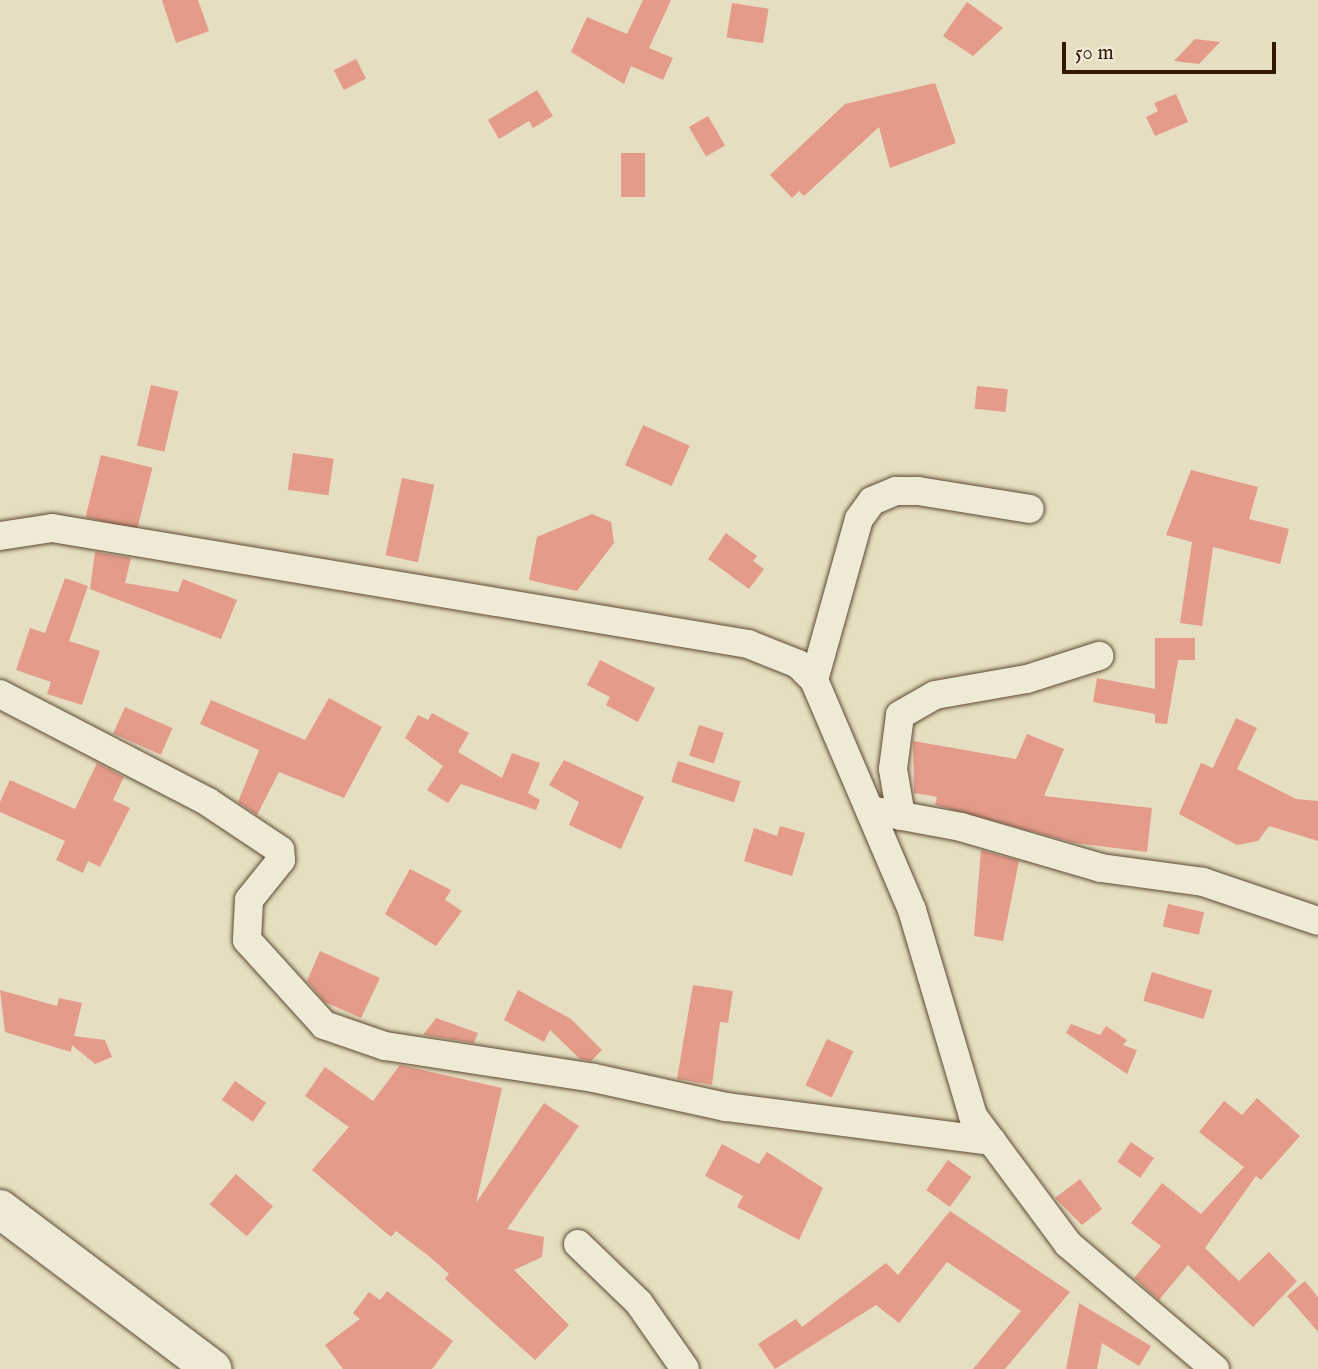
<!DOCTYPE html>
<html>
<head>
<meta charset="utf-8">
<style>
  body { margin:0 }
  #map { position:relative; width:1318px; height:1369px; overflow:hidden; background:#e6dec0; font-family:"IM FELL English",serif }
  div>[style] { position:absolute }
  .building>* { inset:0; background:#e49b89; transform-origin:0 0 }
  .roads { filter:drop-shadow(0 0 2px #5e4a34) drop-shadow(0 0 2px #5e4a34) }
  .minor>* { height:28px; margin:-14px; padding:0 14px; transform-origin:14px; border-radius:14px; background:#efead6 }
  .secondary>* { height:38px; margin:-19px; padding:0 19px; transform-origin:19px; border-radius:19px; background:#efead6 }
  span { translate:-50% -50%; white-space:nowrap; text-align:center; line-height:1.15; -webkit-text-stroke:5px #efead6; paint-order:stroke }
  .scale { position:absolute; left:1062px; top:42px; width:214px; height:32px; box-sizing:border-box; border:4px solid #311805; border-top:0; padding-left:9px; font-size:21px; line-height:24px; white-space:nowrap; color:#311805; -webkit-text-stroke:5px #efead6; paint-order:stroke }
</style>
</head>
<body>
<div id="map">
  <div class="building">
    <div style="clip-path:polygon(162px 0,198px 0,209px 31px,176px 43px)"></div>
    <div style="clip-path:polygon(643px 0,671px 0,649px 48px,673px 58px,663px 80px,631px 66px,624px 84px,571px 52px,587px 17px,627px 34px)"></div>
    <div style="clip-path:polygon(967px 2px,1003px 28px,973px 56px,943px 36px)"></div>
    <div style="left:732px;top:3px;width:37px;height:35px;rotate:9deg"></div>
    <div style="clip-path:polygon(1195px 39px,1220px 42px,1199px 64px,1174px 61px)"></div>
    <div style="left:356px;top:59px;width:22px;height:25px;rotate:63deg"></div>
    <div style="clip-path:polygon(935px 83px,956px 143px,890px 168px,879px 127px,804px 196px,799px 191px,792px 198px,770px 175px,845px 104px)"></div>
    <div style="clip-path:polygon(537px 90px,553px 116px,533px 128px,529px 121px,499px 139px,488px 120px)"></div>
    <div style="clip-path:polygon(1176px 94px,1188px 122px,1155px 136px,1146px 117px,1158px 111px,1154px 103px)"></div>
    <div style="left:708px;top:116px;width:34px;height:22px;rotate:60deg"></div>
    <div style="left:621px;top:153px;width:24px;height:44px"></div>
    <div style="left:151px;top:385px;width:28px;height:62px;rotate:13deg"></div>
    <div style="left:977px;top:386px;width:31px;height:23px;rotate:6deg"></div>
    <div style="left:643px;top:425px;width:51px;height:44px;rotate:24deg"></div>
    <div style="left:293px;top:453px;width:41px;height:37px;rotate:8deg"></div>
    <div style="left:101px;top:455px;width:53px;height:64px;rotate:14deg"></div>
    <div style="clip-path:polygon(1191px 470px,1258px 487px,1249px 519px,1289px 529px,1280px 564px,1213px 547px,1202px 626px,1180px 623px,1192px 542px,1166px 535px)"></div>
    <div style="left:402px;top:478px;width:33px;height:79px;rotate:12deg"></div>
    <div style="clip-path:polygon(592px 514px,611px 522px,614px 543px,577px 591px,529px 580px,537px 537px)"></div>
    <div style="clip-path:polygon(726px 533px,757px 556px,753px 561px,764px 569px,749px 589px,708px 559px)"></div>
    <div style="clip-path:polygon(95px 552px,131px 558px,125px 583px,178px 592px,183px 579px,237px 600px,221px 639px,90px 589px)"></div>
    <div style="clip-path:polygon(65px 578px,88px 586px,69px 641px,100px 651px,82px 705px,47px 694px,51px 682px,16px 670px,30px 628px,45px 633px)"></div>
    <div style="clip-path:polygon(1155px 638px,1195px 638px,1195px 660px,1178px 660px,1167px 724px,1155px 723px,1155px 714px,1093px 702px,1097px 678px,1155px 689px)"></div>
    <div style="clip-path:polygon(600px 660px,655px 688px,638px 722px,606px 705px,610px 697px,587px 685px)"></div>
    <div style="clip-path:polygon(329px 698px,382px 727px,344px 798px,279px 772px,257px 815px,238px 802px,259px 750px,200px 724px,211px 700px,305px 740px)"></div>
    <div style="left:125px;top:707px;width:52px;height:29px;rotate:24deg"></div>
    <div style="clip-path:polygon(432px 713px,469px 733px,458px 752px,502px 778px,512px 753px,540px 763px,528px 793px,540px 800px,536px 810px,461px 784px,448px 803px,427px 790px,443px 766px,405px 738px,418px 715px,428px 720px)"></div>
    <div style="clip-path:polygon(1236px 718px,1257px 728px,1237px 769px,1296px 799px,1318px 801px,1318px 841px,1269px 826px,1258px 841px,1237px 845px,1179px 814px,1201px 763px,1213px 768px)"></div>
    <div style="left:699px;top:725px;width:26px;height:32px;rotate:18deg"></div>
    <div style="clip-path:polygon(1027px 734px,1064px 749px,1044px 796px,1152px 808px,1147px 852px,1075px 843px,935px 805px,937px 797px,914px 793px,913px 741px,1016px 759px)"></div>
    <div style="clip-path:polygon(564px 760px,644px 797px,621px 849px,569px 825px,579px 802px,549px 785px)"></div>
    <div style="left:678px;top:761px;width:66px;height:22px;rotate:18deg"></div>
    <div style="clip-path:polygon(97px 763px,124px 777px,113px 800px,130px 808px,100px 867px,88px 861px,83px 873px,56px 860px,65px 841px,0 812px,0 802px,10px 780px,75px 809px)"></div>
    <div style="clip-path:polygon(780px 826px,805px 833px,792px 876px,744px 861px,754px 828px,777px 836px)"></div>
    <div style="clip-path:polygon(981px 850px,1019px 861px,1003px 941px,974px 936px)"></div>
    <div style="clip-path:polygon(410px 869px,451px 890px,445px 900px,462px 911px,436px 946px,385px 914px)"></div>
    <div style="left:1168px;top:904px;width:37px;height:23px;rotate:13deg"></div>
    <div style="clip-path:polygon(320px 951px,380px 978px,361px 1018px,325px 1002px,307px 981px)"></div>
    <div style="left:1152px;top:972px;width:63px;height:30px;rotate:17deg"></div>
    <div style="clip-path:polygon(693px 985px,733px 991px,728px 1023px,720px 1022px,712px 1085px,677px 1079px)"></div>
    <div style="clip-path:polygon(0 990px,57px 1006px,59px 998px,82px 1003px,74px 1036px,105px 1040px,112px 1057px,95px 1064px,72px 1045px,71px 1052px,5px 1032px)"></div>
    <div style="clip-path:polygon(518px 990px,571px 1019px,602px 1050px,591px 1061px,580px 1059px,550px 1030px,544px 1042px,504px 1020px)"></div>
    <div style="clip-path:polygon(436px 1018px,478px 1033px,474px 1043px,423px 1035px)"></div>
    <div style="clip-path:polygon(1071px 1024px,1100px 1035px,1106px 1026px,1127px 1040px,1123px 1045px,1137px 1050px,1127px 1074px,1066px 1033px)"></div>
    <div style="left:827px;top:1039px;width:29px;height:51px;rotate:25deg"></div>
    <div style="clip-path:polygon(400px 1065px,502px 1088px,476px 1203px,544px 1103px,579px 1126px,507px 1229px,544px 1237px,542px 1257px,514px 1270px,569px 1325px,535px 1360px,445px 1279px,449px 1274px,430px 1257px,396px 1231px,391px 1237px,312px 1170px,349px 1127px,305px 1096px,325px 1067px,373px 1101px)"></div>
    <div style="left:235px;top:1081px;width:38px;height:23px;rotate:35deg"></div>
    <div style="clip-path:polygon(1257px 1098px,1300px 1136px,1261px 1180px,1256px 1176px,1205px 1248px,1239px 1281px,1269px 1252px,1297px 1281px,1253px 1327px,1188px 1265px,1159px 1300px,1134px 1278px,1161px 1246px,1131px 1223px,1162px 1183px,1201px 1214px,1244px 1167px,1199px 1132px,1224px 1101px,1242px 1115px)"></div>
    <div style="left:1131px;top:1142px;width:28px;height:24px;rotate:35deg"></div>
    <div style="clip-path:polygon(722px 1144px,759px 1164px,767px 1152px,823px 1188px,799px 1240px,737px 1207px,743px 1196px,705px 1176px)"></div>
    <div style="left:948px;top:1160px;width:29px;height:37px;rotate:36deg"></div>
    <div style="left:236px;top:1174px;width:49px;height:40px;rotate:41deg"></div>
    <div style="clip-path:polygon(1080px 1179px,1102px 1209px,1082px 1225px,1055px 1198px)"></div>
    <div style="clip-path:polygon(950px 1211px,1070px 1292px,1005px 1369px,973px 1369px,1021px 1311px,947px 1262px,899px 1323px,876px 1305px,775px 1369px,758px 1344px,796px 1319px,802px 1327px,886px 1263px,898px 1275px)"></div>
    <div style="clip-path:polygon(1305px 1281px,1318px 1297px,1318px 1332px,1287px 1296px)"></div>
    <div style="clip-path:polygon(387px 1291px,453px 1341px,432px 1369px,343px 1369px,325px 1345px,360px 1319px,353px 1313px,369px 1292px,380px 1300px)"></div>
    <div style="clip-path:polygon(1079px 1303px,1151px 1346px,1139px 1366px,1102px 1343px,1097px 1369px,1066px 1369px)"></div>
  </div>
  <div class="roads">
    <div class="minor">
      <div style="left:0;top:536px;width:53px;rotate:-8.7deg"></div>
      <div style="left:52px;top:528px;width:706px;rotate:9.46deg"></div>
      <div style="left:748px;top:644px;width:54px;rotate:21.8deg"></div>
      <div style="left:798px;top:664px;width:23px;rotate:45deg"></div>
      <div style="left:814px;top:680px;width:250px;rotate:66.9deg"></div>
      <div style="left:912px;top:910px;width:215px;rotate:73.5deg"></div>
      <div style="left:973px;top:1116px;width:159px;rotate:53.4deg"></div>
      <div style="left:1068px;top:1244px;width:193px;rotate:40.4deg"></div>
      <div style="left:814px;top:680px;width:167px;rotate:-74.4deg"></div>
      <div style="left:859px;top:519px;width:22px;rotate:-54deg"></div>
      <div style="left:872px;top:501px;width:26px;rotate:-23deg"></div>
      <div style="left:896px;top:491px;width:22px"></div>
      <div style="left:918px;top:491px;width:113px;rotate:9.1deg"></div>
      <div style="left:0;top:694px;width:234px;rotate:27.4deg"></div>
      <div style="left:208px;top:802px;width:87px;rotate:33.7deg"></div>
      <div style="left:280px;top:850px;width:10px;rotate:84deg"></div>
      <div style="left:281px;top:860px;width:51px;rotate:128.7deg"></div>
      <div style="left:249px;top:900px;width:40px;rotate:92.9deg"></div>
      <div style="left:247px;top:940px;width:115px;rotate:47.8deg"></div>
      <div style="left:324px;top:1025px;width:65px;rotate:19deg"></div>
      <div style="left:385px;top:1046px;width:211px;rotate:8.7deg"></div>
      <div style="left:594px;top:1078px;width:135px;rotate:12.4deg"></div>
      <div style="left:726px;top:1107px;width:268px;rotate:7.3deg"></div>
      <div style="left:870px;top:810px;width:93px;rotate:10.6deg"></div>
      <div style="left:961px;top:827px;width:146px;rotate:16.3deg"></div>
      <div style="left:1101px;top:868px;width:103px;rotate:7.8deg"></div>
      <div style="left:1203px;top:882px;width:121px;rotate:18.7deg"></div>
      <div style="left:901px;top:816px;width:48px;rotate:-99.7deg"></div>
      <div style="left:893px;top:769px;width:54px;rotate:-82.6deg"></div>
      <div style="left:900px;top:715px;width:40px;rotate:-29.7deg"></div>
      <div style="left:935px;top:695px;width:93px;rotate:-9.9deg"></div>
      <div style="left:1027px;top:679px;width:76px;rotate:-17.7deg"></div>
      <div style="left:578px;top:1244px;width:85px;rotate:44deg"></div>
      <div style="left:639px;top:1303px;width:80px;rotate:55.1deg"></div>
    </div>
    <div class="secondary">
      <div style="left:0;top:1209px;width:266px;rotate:37deg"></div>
    </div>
  </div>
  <div class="scale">50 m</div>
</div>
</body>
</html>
